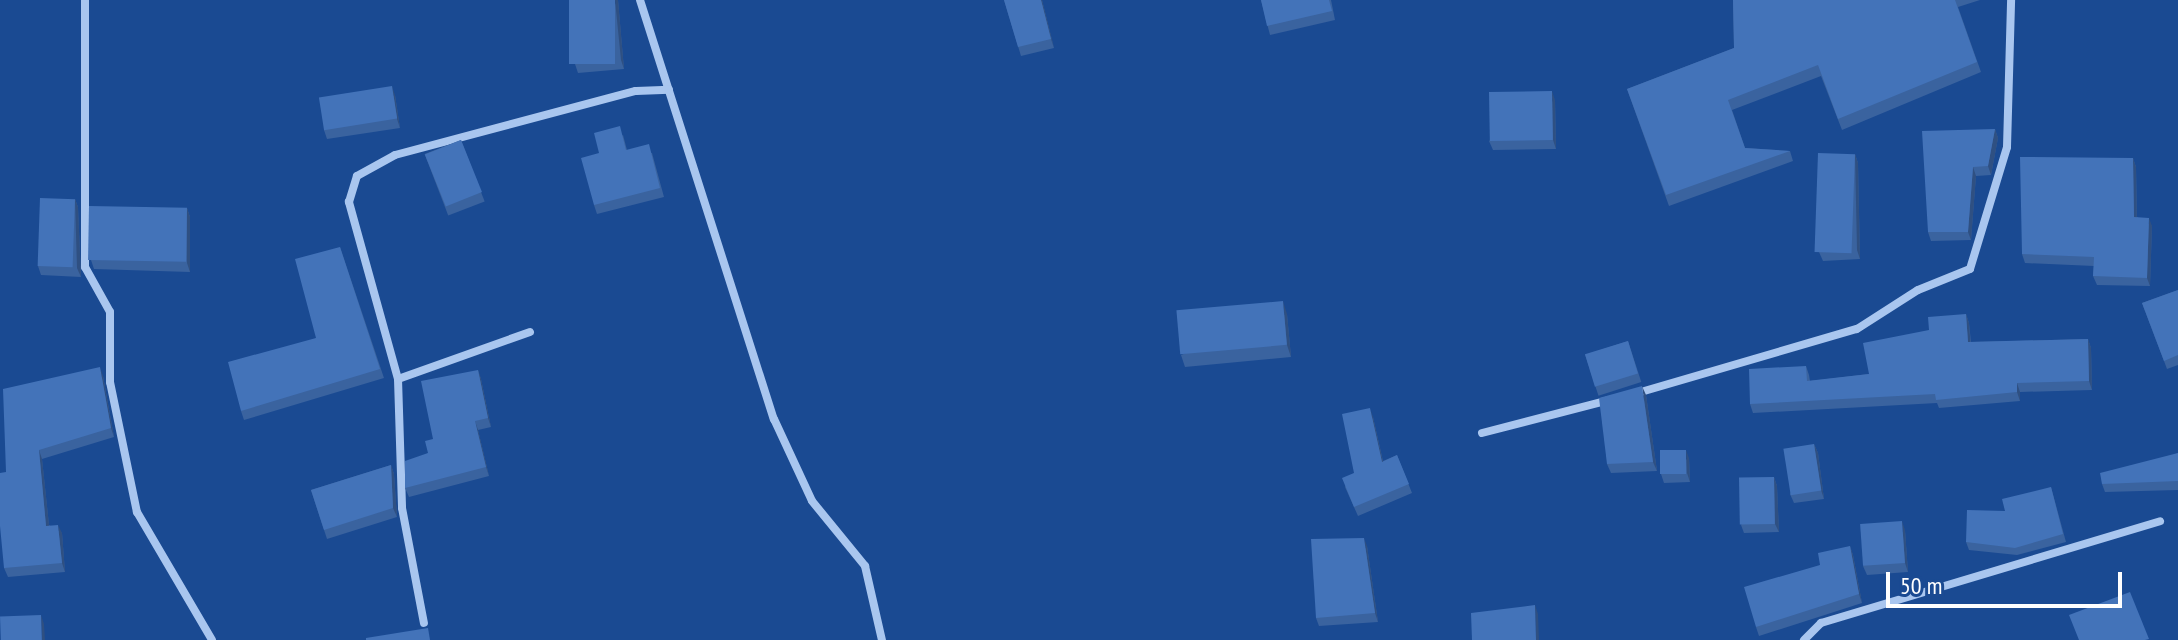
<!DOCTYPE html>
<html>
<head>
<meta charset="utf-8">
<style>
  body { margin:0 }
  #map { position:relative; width:2178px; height:640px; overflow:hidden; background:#1a4a92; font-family:"PT Sans Narrow",sans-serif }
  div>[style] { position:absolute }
  .minor>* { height:8px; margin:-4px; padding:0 4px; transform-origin:4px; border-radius:4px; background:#a9c6ef }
  .wall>* { inset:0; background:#3a639f; transform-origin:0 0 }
  .shaded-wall>* { inset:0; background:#2f5082 }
  .building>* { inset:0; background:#4373b9; transform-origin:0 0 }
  span { translate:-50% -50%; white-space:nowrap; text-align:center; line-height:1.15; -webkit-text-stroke:6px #1a4a92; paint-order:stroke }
  .scale { position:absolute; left:1886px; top:572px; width:236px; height:36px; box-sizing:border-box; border:4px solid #fff; border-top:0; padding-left:10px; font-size:24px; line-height:28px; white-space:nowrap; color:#fff; -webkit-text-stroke:6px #1a4a92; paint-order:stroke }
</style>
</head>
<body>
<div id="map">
  <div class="minor">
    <div style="left:85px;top:0;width:267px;rotate:90deg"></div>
    <div style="left:85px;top:267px;width:51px;rotate:60.9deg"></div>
    <div style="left:110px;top:312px;width:70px;rotate:90deg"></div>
    <div style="left:110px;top:382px;width:133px;rotate:78.3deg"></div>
    <div style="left:137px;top:512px;width:148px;rotate:59.6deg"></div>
    <div style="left:640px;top:0;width:440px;rotate:72.3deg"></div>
    <div style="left:774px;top:419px;width:90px;rotate:65.1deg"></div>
    <div style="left:812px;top:501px;width:84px;rotate:50.8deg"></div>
    <div style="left:865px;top:566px;width:76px;rotate:77.1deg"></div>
    <div style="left:530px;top:332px;width:140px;rotate:160.4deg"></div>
    <div style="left:398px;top:379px;width:184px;rotate:-105.5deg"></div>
    <div style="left:349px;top:202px;width:27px;rotate:-73deg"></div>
    <div style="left:357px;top:176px;width:43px;rotate:-28.9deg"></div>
    <div style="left:395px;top:155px;width:249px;rotate:-14.9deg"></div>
    <div style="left:636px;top:91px;width:33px;rotate:-2deg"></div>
    <div style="left:398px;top:379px;width:129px;rotate:88.2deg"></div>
    <div style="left:402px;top:508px;width:117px;rotate:79.2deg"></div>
    <div style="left:1634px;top:394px;width:232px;rotate:-16.3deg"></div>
    <div style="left:1857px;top:329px;width:72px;rotate:-32.6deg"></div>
    <div style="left:1918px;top:290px;width:56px;rotate:-22deg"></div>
    <div style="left:1970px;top:269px;width:127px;rotate:-73.1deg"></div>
    <div style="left:2007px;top:147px;width:147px;rotate:-88.4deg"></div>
    <div style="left:1482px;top:433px;width:132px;rotate:-14.5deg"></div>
    <div style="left:1804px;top:640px;width:24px;rotate:-45deg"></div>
    <div style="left:1821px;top:623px;width:354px;rotate:-16.7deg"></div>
  </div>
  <div class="wall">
    <div style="clip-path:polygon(618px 0,624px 69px,578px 73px,575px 64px)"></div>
    <div style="clip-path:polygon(1004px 0,1042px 0,1054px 48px,1021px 56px)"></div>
    <div style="clip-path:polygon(1261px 0,1331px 0,1335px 20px,1270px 35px)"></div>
    <div style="clip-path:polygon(1733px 0,1980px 0,1958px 7px,1981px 72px,1842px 130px,1821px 76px,1732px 110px,1745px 148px,1790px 151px,1793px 161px,1669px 206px,1627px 89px,1734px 48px)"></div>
    <div style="clip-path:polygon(395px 95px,400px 128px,327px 139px,324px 130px)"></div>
    <div style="clip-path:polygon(1555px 100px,1556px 149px,1493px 150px,1489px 141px)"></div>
    <div style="clip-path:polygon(1995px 129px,1998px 138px,1991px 175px,1976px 176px,1971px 240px,1931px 241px,1928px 232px)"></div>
    <div style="clip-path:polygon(623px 135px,627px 150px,652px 153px,664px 197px,597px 214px,594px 205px,599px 153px)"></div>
    <div style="left:461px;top:140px;width:66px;height:39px;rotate:69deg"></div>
    <div style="clip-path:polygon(1855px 154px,1858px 163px,1860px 259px,1823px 261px,1819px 252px)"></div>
    <div style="clip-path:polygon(2133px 158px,2136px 167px,2137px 217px,2152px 226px,2150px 286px,2097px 285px,2093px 276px,2094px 266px,2025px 263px,2022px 254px)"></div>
    <div style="clip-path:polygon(75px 199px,78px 207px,81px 277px,41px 275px,38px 266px)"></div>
    <div style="clip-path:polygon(187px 208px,190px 217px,190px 272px,94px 269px,91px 260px)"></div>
    <div style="clip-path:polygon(340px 247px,384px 378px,244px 420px,241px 411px,316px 338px)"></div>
    <div style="clip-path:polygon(2178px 290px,2178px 365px,2167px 369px,2142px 303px)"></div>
    <div style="clip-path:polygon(1287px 314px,1291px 357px,1185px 367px,1181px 355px)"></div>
    <div style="clip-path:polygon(1966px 314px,1969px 323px,1971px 342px,2088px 339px,2091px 348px,2092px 390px,2020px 392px,2020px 401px,1939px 408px,1937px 403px,1753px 413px,1750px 404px,1806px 366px,1809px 375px,1810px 381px,1869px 374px,1929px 330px)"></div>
    <div style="left:1628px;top:341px;width:43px;height:45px;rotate:72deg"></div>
    <div style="clip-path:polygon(478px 370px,481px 379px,491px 427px,478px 430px,489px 476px,409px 497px,405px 488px,428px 453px,433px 439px)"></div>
    <div style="clip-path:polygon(103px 376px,114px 437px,42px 459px,49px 525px,62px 533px,65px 572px,8px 577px,4px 568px,6px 472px)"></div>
    <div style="clip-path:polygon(1646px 395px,1657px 471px,1611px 473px,1607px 464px)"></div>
    <div style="clip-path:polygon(1373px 417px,1383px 461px,1397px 455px,1412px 493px,1358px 516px,1345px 487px,1354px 473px)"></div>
    <div style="clip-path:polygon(1814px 444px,1818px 453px,1824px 499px,1794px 503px,1790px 494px)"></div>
    <div style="clip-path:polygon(2178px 453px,2178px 490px,2105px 492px,2102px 484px)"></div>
    <div style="clip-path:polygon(1689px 458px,1690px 482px,1664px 483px,1661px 474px)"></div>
    <div style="clip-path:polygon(391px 465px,394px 474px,397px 517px,327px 539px,311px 490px)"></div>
    <div style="clip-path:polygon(1774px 477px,1777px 486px,1779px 532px,1744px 533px,1741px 525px)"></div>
    <div style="clip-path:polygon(2051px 487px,2066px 542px,2017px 555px,1969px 550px,1966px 542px,2005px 511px)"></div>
    <div style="clip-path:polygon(1905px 530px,1908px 572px,1867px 575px,1863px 566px)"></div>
    <div style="clip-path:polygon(1367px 546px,1378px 622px,1319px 626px,1316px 618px)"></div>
    <div style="clip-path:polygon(1850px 546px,1853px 555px,1862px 603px,1759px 636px,1756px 627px,1820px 565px)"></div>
  </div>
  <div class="shaded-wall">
    <div style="clip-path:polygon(615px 0,618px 0,624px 69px,621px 60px)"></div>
    <div style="clip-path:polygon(1041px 0,1042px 0,1054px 48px,1051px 39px)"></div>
    <div style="clip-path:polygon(392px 86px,395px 95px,400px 128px,397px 119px)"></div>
    <div style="clip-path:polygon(1552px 91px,1555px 100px,1556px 149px,1553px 140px)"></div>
    <div style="clip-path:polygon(1995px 129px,1998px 138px,1991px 175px,1988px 166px)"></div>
    <div style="clip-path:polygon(1855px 154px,1858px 163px,1860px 259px,1857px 250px)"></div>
    <div style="clip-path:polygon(2133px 158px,2136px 167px,2137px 226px,2134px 217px)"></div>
    <div style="clip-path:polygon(1973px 167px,1976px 176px,1971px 240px,1968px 232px)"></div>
    <div style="clip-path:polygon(75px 199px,78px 207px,81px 277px,77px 268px)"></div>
    <div style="clip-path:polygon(187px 208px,190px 217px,190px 272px,187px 263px)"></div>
    <div style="clip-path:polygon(2149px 218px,2152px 226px,2150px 286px,2147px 278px)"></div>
    <div style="clip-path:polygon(1283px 301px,1287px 314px,1291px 357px,1287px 345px)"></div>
    <div style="clip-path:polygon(1966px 314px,1969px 323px,1971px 351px,1968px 342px)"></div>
    <div style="clip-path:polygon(2088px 339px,2091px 348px,2092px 390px,2089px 381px)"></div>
    <div style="clip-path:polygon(100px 367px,103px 376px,114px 437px,111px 428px)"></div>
    <div style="clip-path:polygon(478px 370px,481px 379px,491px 427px,488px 418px)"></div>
    <div style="clip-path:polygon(2017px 383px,2020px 392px,2020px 401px,2017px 392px)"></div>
    <div style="clip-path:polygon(1642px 386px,1646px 395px,1657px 471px,1653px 462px)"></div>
    <div style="clip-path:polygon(1370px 408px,1373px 417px,1385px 471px,1382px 462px)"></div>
    <div style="clip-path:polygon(475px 421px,478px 430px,489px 476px,486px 467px)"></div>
    <div style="clip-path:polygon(1814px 444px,1818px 453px,1824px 499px,1821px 490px)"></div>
    <div style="clip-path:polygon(39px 450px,42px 459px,50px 534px,46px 526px)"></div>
    <div style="clip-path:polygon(1686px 450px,1689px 458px,1690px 482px,1687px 473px)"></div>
    <div style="clip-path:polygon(391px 465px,394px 474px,397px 517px,393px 508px)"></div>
    <div style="clip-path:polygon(1774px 477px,1777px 486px,1779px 532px,1775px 524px)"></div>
    <div style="clip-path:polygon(1902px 521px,1905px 530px,1908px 572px,1905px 563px)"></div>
    <div style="clip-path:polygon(58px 525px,62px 533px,65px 572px,62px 563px)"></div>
    <div style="clip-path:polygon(1364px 538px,1367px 546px,1378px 622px,1375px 613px)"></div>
    <div style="clip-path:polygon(1850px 546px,1853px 555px,1862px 603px,1859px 594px)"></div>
    <div style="clip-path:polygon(1535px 605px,1538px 614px,1539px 640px,1536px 640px)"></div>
    <div style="clip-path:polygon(41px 615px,44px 624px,45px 640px,42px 640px)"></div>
  </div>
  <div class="building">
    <div style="left:569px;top:0;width:46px;height:64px"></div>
    <div style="clip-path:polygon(1004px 0,1041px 0,1051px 39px,1018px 47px)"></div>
    <div style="clip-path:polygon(1261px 0,1329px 0,1332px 11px,1267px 26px)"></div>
    <div style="clip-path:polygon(1733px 0,1955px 0,1977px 62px,1838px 119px,1818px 65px,1728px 100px,1745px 148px,1790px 151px,1666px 195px,1627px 89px,1734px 48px)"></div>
    <div style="left:392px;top:86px;width:33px;height:74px;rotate:81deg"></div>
    <div style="left:1552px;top:91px;width:49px;height:63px;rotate:89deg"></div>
    <div style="clip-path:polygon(620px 126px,626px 150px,649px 144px,660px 188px,594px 205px,581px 158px,599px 153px,594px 133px)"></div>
    <div style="clip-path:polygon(1995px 129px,1988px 166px,1973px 167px,1968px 232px,1928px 232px,1922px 131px)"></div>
    <div style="left:461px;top:140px;width:56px;height:39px;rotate:68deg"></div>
    <div style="left:1818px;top:153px;width:37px;height:99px;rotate:2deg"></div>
    <div style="clip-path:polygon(2020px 157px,2133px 158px,2134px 217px,2149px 218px,2147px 278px,2093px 276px,2094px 257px,2022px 254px)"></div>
    <div style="left:40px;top:198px;width:35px;height:68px;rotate:2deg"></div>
    <div style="left:89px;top:206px;width:98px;height:54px;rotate:1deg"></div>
    <div style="clip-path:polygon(340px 247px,380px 369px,241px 411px,228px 362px,316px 338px,295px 259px)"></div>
    <div style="clip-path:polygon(2178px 290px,2178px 355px,2164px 361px,2142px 303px)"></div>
    <div style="left:1283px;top:301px;width:44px;height:107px;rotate:85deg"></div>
    <div style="clip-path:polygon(1966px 314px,1968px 342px,2088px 339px,2089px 381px,2017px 383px,2017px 392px,1936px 400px,1935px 394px,1750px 404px,1749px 369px,1806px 366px,1807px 381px,1869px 374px,1863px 343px,1929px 330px,1928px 317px)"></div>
    <div style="left:1628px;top:341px;width:34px;height:45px;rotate:73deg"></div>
    <div style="clip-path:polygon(100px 367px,111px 428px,39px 450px,46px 526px,58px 525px,62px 563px,4px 568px,0 526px,0 473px,6px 472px,3px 389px)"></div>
    <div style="clip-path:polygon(478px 370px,488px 418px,475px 421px,486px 467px,405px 488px,405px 461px,428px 453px,425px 441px,433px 439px,421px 381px)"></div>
    <div style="clip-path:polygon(1642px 386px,1653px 462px,1607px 464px,1599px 398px)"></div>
    <div style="clip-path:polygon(1370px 408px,1382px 462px,1397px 455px,1409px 484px,1354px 507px,1342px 478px,1354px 473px,1342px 414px)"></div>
    <div style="left:1814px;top:444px;width:47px;height:31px;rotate:81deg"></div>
    <div style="left:1660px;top:450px;width:26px;height:24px"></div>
    <div style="clip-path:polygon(2178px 453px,2178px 481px,2102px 484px,2100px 473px)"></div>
    <div style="clip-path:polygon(391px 465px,393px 508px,324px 530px,311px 490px)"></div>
    <div style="left:1774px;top:477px;width:47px;height:35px;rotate:89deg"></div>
    <div style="clip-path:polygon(2051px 487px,2063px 534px,2015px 548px,1966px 542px,1967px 510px,2005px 511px,2002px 499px)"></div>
    <div style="left:1902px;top:521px;width:42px;height:42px;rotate:86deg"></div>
    <div style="clip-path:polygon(1364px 538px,1375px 613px,1316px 618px,1311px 539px)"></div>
    <div style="clip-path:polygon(1850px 546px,1859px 594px,1756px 627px,1744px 587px,1820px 565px,1818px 553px)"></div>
    <div style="clip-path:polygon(2130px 592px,2149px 639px,2145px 640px,2079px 640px,2069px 615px)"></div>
    <div style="clip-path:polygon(1535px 605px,1536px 640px,1472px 640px,1471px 613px)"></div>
    <div style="left:41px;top:615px;width:25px;height:41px;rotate:88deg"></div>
    <div style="clip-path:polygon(428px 628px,430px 640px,366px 640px,366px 638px)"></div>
  </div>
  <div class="scale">50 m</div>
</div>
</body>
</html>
